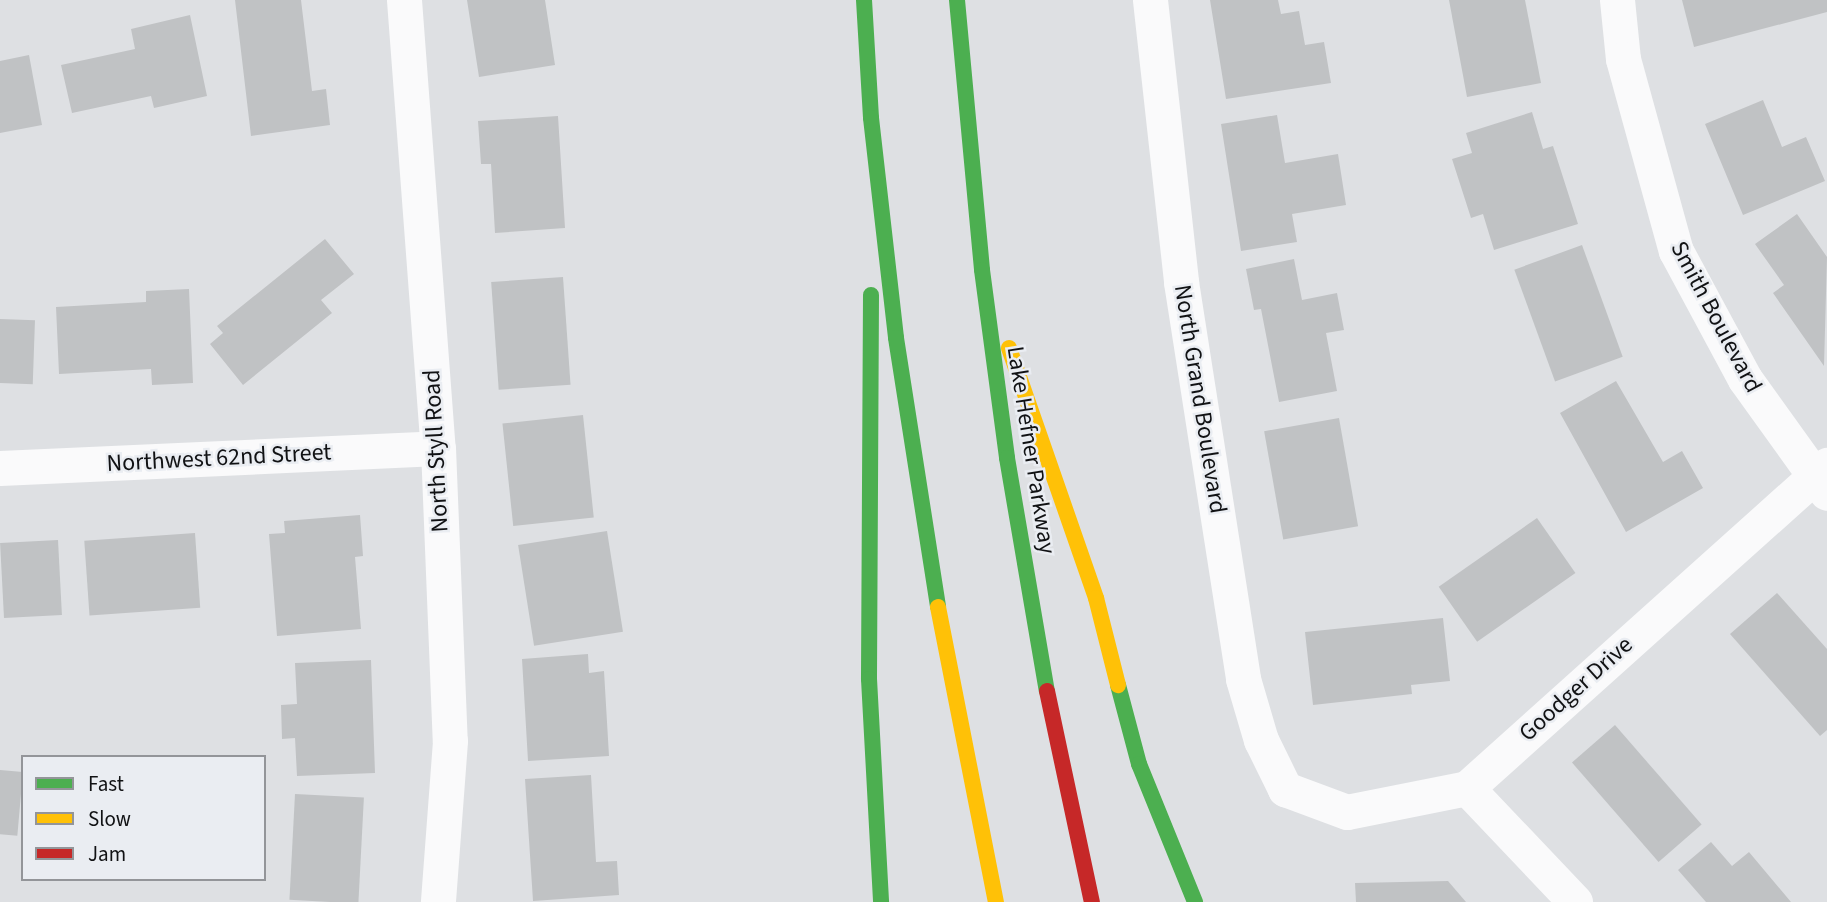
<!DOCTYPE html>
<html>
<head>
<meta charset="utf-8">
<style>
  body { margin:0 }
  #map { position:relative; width:1827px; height:902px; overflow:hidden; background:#dee0e3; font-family:"Source Sans 3",sans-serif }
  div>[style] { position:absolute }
  .building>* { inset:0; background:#c0c2c4; transform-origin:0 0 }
  .street>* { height:35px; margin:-17.5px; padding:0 17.5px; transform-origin:17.5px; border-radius:17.5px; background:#fafafb }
  .fast>* { height:16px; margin:-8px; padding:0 8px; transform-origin:8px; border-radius:8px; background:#4caf50 }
  .slow>* { height:16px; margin:-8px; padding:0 8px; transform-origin:8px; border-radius:8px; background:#ffc107 }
  .jam>* { height:16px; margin:-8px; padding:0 8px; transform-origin:8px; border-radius:8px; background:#c62828 }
  span { translate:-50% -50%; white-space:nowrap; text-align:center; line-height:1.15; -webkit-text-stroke:5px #eaedf2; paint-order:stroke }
  .street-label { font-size:24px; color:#111214 }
  .legend { position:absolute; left:21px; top:755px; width:245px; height:126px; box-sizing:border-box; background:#eaedf2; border:2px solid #939599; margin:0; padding:9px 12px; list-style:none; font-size:21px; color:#111214 }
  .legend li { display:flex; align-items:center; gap:14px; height:35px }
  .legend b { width:35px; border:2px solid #939599 }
</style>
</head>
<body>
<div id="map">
  <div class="building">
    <div style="clip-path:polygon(235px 0,301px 0,312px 91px,326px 89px,330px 125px,251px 136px)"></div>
    <div style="clip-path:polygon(467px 0,545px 0,555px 65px,479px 77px)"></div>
    <div style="clip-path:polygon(1210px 0,1278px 0,1281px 14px,1299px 11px,1305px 45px,1324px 42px,1331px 83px,1226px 99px)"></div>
    <div style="clip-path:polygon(1449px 0,1525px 0,1541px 83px,1467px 97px)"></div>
    <div style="clip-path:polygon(1682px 0,1827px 0,1827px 12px,1694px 47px)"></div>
    <div style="clip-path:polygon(190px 15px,207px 96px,154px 108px,151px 96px,72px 113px,61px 65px,135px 49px,131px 29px)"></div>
    <div style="clip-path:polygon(29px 55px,42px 125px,0 133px,0 61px)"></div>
    <div style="clip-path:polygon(1763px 100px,1782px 147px,1806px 137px,1825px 181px,1743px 215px,1705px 124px)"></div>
    <div style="clip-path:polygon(1532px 112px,1543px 149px,1553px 146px,1578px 224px,1494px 250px,1483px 214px,1471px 218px,1452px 159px,1472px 153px,1466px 133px)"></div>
    <div style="clip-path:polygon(1277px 115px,1285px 163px,1338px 154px,1346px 205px,1292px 214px,1297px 242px,1241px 251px,1221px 124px)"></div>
    <div style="clip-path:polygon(558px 116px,565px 228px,495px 233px,491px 164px,481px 164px,478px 121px)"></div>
    <div style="clip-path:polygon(1797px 214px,1827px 257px,1824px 366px,1773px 293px,1784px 285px,1755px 244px)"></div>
    <div style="clip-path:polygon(325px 239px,354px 274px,321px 300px,332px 313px,243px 385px,210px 344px,223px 333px,217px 326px)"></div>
    <div style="left:1582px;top:245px;width:119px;height:72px;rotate:70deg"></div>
    <div style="clip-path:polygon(1294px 259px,1302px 300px,1337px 293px,1344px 330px,1326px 333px,1337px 391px,1279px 402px,1261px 309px,1254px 310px,1246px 269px)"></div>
    <div style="left:563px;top:277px;width:108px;height:72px;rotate:86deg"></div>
    <div style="clip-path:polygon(189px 289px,193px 383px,152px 385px,151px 369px,59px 374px,56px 307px,146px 302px,146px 291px)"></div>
    <div style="left:0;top:319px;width:35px;height:64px;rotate:2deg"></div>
    <div style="clip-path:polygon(1616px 381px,1663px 462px,1682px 451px,1703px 488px,1626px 532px,1560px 413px)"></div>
    <div style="left:583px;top:415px;width:103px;height:81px;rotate:84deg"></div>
    <div style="left:1339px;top:418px;width:110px;height:76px;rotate:80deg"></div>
    <div style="clip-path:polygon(360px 515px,363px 556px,355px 557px,361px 629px,277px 636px,269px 534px,285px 533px,284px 521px)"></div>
    <div style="left:1537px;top:518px;width:67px;height:120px;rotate:55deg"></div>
    <div style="left:607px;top:531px;width:102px;height:90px;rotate:81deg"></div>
    <div style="left:195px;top:533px;width:75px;height:111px;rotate:86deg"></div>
    <div style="left:58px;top:540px;width:75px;height:58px;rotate:87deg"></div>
    <div style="clip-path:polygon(1777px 593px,1827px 649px,1827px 730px,1820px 736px,1730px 634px)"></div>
    <div style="clip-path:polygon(1443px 618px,1450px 681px,1411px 685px,1412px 694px,1313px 705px,1305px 632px)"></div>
    <div style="clip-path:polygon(588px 654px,589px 673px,604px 671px,609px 756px,528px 761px,522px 659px)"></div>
    <div style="clip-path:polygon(371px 660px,375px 773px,297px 776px,295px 738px,282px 739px,281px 705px,297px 704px,295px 663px)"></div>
    <div style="left:1615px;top:725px;width:132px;height:57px;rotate:49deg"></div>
    <div style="left:0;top:770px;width:23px;height:64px;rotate:5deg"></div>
    <div style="clip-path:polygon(591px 775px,596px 862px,617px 861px,619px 895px,533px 901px,525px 779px)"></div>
    <div style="left:295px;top:794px;width:69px;height:106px;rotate:3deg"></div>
    <div style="clip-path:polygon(1711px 842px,1732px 866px,1749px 852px,1791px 902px,1706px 902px,1678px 870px)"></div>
    <div style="clip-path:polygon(1448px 881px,1466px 902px,1356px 902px,1355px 883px)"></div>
  </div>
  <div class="street">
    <div style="left:404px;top:0;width:449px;rotate:85.7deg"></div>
    <div style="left:438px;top:448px;width:293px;rotate:87.7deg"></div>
    <div style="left:450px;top:741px;width:161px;rotate:94.3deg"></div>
    <div style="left:1150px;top:0;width:284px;rotate:83.7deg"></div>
    <div style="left:1181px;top:282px;width:402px;rotate:81.1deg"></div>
    <div style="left:1243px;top:679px;width:64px;rotate:73.6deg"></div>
    <div style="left:1261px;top:740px;width:55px;rotate:63.9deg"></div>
    <div style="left:1285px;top:789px;width:66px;rotate:20.4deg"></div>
    <div style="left:1347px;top:812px;width:122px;rotate:-11.3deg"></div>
    <div style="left:1467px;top:788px;width:484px;rotate:-41.9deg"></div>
    <div style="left:1617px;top:0;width:59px;rotate:84.2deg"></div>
    <div style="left:1623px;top:59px;width:199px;rotate:74.6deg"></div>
    <div style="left:1676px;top:251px;width:145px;rotate:61.7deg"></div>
    <div style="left:1745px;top:379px;width:140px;rotate:54.3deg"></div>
    <div style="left:0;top:468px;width:438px;rotate:-2.6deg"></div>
    <div style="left:1467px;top:788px;width:157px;rotate:46.5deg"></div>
  </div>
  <div class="fast">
    <div style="left:864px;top:0;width:118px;rotate:86.6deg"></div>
    <div style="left:871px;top:118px;width:221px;rotate:83.5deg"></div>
    <div style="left:896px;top:338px;width:272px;rotate:81.1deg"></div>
    <div style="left:957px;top:0;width:271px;rotate:84.7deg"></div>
    <div style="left:982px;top:270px;width:190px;rotate:82.4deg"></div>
    <div style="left:1007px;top:458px;width:236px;rotate:80.3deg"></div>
    <div style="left:871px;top:295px;width:384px;rotate:90.3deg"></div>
    <div style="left:869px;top:679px;width:223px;rotate:86.9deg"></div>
    <div style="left:1118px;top:685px;width:82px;rotate:75.1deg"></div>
    <div style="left:1139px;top:764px;width:149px;rotate:67.9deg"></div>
  </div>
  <div class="slow">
    <div style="left:1009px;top:348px;width:265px;rotate:70.8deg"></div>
    <div style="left:1096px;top:598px;width:90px;rotate:75.8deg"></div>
    <div style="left:938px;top:607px;width:301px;rotate:78.9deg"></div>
  </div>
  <div class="jam">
    <div style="left:1047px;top:691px;width:216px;rotate:78deg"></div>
  </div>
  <div class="street-label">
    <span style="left:1716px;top:317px;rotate:62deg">Smith Boulevard</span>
    <span style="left:1200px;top:399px;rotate:81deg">North Grand Boulevard</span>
    <span style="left:1031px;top:450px;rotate:81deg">Lake Hefner Parkway</span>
    <span style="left:436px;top:451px;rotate:-93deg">North Styll Road</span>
    <span style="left:219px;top:458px;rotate:-3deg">Northwest 62nd Street</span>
    <span style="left:1576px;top:689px;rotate:-42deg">Goodger Drive</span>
  </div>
  <ul class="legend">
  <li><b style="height:9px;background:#4caf50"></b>Fast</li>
  <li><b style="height:9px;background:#ffc107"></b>Slow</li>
  <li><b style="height:9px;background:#c62828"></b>Jam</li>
  </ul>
</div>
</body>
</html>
